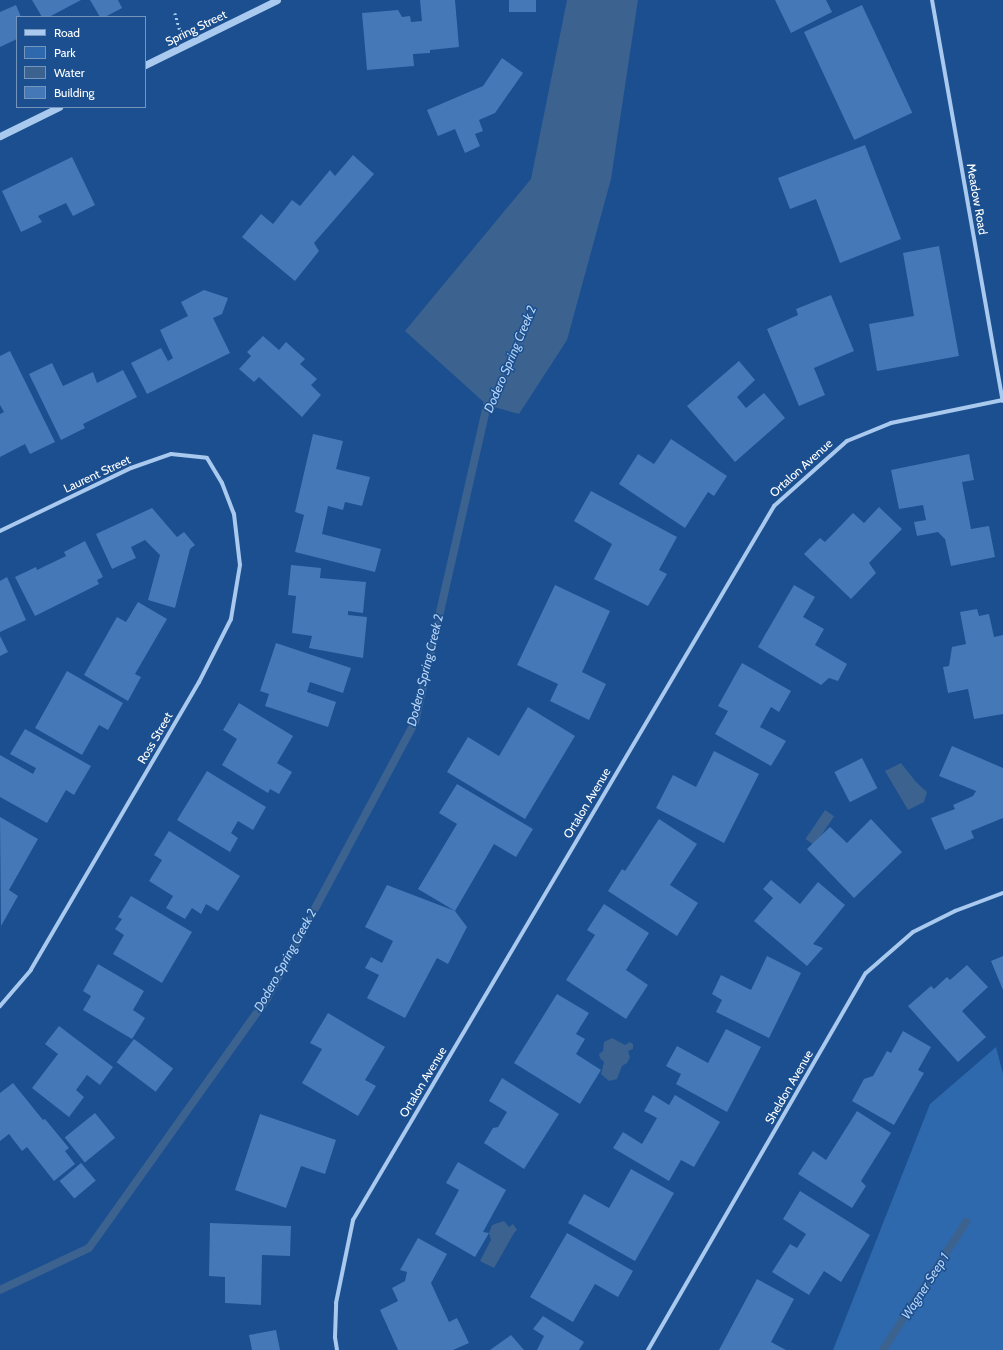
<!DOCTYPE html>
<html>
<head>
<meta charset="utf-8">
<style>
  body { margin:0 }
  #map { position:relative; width:1003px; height:1350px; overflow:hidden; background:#1b4f8f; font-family:Cabin,sans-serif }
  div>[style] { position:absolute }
  .green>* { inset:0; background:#2e69ad }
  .water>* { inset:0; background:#3c6290; transform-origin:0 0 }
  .stream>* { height:8px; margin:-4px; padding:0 4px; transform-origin:4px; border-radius:4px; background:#3c6290 }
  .building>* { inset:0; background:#4478b7; transform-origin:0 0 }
  .path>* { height:2.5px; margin-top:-1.25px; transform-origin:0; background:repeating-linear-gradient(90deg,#a9c9ee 0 2px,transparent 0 5px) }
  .minor>* { height:4px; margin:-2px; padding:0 2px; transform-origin:2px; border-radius:2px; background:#a9c9ee }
  .tertiary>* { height:7px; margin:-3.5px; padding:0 3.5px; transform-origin:3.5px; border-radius:3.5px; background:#a9c9ee }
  span { translate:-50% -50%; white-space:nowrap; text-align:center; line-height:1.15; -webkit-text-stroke:3px #1b4f8f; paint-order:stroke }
  .street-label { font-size:12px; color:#fff }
  .water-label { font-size:13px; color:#b5d3f5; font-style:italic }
  .legend { position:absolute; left:16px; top:16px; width:130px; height:92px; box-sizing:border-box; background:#1b4f8f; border:1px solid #7695bc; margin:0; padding:5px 7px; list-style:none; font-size:12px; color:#fff }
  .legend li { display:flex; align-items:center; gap:8px; height:20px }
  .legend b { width:20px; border:1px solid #7695bc }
</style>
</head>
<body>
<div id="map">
  <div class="green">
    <div style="clip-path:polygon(996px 1047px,1003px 1074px,1003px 1350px,833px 1350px,930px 1104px)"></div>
  </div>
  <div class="water">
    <div style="clip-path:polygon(567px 0,638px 0,611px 179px,567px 340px,519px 414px,487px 405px,405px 331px,531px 179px)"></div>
    <div style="clip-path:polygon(901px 763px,916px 782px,927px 792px,924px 802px,908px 810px,885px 771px)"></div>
    <div style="left:825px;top:810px;width:11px;height:35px;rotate:34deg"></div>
    <div style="clip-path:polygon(612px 1038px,625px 1045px,630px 1042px,633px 1044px,633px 1049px,628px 1051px,630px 1057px,627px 1063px,622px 1066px,617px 1079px,609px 1081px,601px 1074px,604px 1062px,600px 1058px,599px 1054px,603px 1051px,604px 1042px)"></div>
    <div style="clip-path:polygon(504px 1221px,509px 1227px,513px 1224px,517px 1230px,514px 1233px,494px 1268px,480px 1261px,491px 1240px,489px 1233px,492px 1225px)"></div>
  </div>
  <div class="stream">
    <div style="left:0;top:1290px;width:98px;rotate:-25.3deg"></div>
    <div style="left:89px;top:1248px;width:307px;rotate:-54.5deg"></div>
    <div style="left:267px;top:998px;width:313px;rotate:-61.8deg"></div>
    <div style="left:415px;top:722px;width:325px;rotate:-77.2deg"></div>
    <div style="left:487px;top:405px;width:10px;rotate:-66deg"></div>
    <div style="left:883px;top:1350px;width:153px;rotate:-57deg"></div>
  </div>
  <div class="building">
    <div style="clip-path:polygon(32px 0,81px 0,49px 17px,42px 17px)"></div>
    <div style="clip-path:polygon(90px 0,118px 0,122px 8px,105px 17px,100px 17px)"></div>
    <div style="clip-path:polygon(420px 0,455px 0,459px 47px,430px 50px,430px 53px,413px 54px,414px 66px,367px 70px,362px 13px,398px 10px,402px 17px,410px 16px,411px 22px,422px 21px)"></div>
    <div style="left:509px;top:0;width:27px;height:12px"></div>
    <div style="clip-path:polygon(775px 0,826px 0,832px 12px,791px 33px)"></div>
    <div style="clip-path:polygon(16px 5px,21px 17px,17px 17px,17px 39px,0 47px,0 12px)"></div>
    <div style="left:862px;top:5px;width:119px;height:64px;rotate:65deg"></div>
    <div style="clip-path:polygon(502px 58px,523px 73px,495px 113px,479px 120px,483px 131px,475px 134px,480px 146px,465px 153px,455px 129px,438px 136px,427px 110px,483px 86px)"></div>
    <div style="clip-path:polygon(865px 145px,901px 239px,840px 263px,816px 199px,790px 209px,778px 178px)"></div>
    <div style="clip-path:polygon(353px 155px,374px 174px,314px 243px,319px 251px,295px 281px,242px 237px,261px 214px,273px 224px,292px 200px,300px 206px,330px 170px,335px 176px)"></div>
    <div style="clip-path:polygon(72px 157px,95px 205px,73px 216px,66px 203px,38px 216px,42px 222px,21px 232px,2px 191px)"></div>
    <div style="clip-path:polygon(939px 246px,959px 356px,877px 371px,869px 324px,914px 316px,903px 253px)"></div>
    <div style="clip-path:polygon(204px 290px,228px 298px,222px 314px,213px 318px,230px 353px,147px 394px,131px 363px,161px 348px,168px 361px,173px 358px,160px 330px,188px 316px,181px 302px)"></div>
    <div style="clip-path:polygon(831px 295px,854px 351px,814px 368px,825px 395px,799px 406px,767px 329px,798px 315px,796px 309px)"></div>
    <div style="clip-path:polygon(263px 336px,279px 350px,286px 342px,305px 359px,300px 364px,317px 379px,311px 385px,321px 395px,302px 417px,259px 377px,254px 382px,239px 369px,251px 356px,247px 352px)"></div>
    <div style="clip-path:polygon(10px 351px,55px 442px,30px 454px,25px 444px,0 457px,0 414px,4px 412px,0 405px,0 356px)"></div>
    <div style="clip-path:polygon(739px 361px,755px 380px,737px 397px,746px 408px,764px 393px,785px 418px,735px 462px,687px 406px)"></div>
    <div style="clip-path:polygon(52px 363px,63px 386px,93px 372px,97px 383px,123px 370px,137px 397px,83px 424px,85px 428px,61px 440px,29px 374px)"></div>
    <div style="clip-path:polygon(313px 434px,343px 441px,336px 469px,370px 477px,362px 506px,345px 502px,343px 510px,328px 506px,322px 534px,381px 549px,375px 572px,295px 552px,304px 515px,295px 512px)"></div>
    <div style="clip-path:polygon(671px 439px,727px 476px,714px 496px,708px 492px,685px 528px,619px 484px,638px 454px,654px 464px)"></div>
    <div style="clip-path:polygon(969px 454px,974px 480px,962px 482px,971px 529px,989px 526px,995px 557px,951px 566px,945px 539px,938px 532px,917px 536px,914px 522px,926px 520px,923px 505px,899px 509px,891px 470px)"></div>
    <div style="clip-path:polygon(591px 491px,677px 537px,659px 570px,667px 574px,648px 606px,594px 579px,612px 544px,574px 521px)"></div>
    <div style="clip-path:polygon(879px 507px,902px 529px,869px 563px,876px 573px,851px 599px,804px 554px,820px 538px,825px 542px,853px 513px,864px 523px)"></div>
    <div style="clip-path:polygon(152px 508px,177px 537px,184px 532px,195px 545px,190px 549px,175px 608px,148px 600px,160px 555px,145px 540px,131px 547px,136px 558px,112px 569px,96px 534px)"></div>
    <div style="clip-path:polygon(85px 541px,103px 577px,97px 580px,99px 584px,35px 616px,15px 577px,36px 567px,37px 570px,66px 556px,64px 552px)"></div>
    <div style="clip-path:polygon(291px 565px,321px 568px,320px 578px,366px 582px,363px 613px,348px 611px,348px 615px,367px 617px,363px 658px,309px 648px,312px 636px,292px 633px,296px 596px,288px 595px)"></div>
    <div style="clip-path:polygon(7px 577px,26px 620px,0 632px,0 581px)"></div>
    <div style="clip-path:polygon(555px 585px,610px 611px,582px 672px,606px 684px,589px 720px,550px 701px,558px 684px,517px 665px)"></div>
    <div style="clip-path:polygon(794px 585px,815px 597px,803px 617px,824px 629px,815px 645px,847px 664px,838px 681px,829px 678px,821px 685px,758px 647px)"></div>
    <div style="clip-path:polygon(138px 602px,167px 619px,135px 674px,141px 677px,128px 701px,84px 675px,117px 617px,126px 622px)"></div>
    <div style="clip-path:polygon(977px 609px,979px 616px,989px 614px,994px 637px,1003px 635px,1003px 714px,974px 719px,968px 689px,948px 693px,943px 667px,949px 666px,952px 647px,966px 644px,960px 612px)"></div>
    <div style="clip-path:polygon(0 636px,8px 652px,0 656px)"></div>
    <div style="clip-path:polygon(276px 643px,351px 668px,343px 693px,310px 682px,307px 692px,336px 702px,328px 727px,265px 706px,269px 694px,260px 691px)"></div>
    <div style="clip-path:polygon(742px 663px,791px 691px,779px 712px,771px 707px,760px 727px,786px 741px,771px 766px,715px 734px,728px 711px,718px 706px)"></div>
    <div style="clip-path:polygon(67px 671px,123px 703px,108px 730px,99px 725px,82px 755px,35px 728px)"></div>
    <div style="clip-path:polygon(239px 703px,293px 736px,277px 763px,292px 772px,279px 794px,270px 789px,268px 793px,222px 765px,237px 739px,223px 730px)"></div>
    <div style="clip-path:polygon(528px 707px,575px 736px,525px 819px,447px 772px,468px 737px,499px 756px)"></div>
    <div style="clip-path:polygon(25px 729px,91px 766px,74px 795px,66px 790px,47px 823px,0 797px,0 755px,33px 774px,36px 768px,10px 754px)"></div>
    <div style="clip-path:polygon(952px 746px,1003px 768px,1003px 818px,971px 831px,974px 838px,945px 850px,931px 818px,955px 809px,953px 805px,973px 796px,976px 791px,939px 776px)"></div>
    <div style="clip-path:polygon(714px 751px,759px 774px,724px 843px,656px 808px,673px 775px,696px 787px)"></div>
    <div style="left:862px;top:758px;width:34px;height:31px;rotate:63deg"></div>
    <div style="clip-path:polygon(207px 771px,266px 807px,253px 830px,238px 821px,231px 833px,238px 838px,230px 852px,177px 820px)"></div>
    <div style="clip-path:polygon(457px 784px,533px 829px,516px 857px,494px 844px,455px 911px,418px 889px,457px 824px,439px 813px)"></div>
    <div style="clip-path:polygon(0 817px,38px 839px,9px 890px,18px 896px,1px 926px)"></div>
    <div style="clip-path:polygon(659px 819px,697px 844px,670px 885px,698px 903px,677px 936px,608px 891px,622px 869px,625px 871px)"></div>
    <div style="clip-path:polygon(871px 819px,902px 852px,854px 898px,807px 849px,830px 827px,847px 843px)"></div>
    <div style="clip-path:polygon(169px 831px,240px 876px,218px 911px,206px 904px,201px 914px,192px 908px,185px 919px,166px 908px,173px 896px,149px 881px,162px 860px,154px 855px)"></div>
    <div style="clip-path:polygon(771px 880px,800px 904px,818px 882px,845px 905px,813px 944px,823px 948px,807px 966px,754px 921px,773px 898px,763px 889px)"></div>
    <div style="clip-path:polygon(387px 885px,455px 911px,467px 927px,448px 964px,437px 958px,405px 1018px,367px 998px,379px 975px,365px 968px,371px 957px,382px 963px,393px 941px,365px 927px)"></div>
    <div style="clip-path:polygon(131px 896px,192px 932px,162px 983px,113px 954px,124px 935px,115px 929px,122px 919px,118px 917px)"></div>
    <div style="clip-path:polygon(604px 904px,649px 933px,626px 970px,648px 985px,626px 1019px,566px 980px,595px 935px,587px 930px)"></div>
    <div style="clip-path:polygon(767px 956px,801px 973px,769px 1038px,716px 1012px,722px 1000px,712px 994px,721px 975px,751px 990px)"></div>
    <div style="clip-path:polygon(1003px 956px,1003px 990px,991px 961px)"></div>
    <div style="clip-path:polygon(98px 964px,144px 991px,133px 1010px,145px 1018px,132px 1039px,83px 1010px,91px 996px,83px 991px)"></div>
    <div style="clip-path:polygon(967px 965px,988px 987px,962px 1011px,986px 1037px,958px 1062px,908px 1006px,931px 986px,934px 989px,947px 977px,950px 980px)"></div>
    <div style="clip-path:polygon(557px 994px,589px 1013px,576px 1034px,585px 1039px,576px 1054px,601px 1070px,580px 1104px,514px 1063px)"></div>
    <div style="clip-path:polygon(328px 1013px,385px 1047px,365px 1080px,376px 1086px,358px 1116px,302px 1083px,322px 1049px,310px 1043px)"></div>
    <div style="clip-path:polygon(59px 1026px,113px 1067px,100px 1085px,87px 1075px,76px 1090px,84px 1097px,69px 1117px,32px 1088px,58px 1054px,45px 1044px)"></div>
    <div style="clip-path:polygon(726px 1029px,761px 1047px,727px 1112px,676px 1084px,681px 1074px,666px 1066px,677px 1046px,708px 1063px)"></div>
    <div style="clip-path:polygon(903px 1031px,931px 1047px,918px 1070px,924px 1073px,894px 1125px,852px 1101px,864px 1079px,873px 1076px,887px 1051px,891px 1053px)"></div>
    <div style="left:134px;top:1039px;width:49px;height:29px;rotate:37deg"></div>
    <div style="clip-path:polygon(502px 1078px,559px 1114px,524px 1169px,484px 1143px,493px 1128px,498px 1127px,507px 1112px,489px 1101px)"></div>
    <div style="clip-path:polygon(13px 1083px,43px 1120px,45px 1119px,69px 1148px,65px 1151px,75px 1164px,54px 1181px,27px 1147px,22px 1151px,9px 1134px,0 1141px,0 1093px)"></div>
    <div style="clip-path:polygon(653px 1095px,669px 1105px,675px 1095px,720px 1122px,694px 1167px,681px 1160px,669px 1181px,613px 1148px,623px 1132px,642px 1144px,657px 1118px,644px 1111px)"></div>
    <div style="clip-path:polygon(857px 1111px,891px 1133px,861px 1181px,866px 1186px,852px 1208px,798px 1174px,813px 1151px,826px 1160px)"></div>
    <div style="left:95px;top:1113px;width:32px;height:39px;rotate:51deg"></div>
    <div style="clip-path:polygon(260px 1114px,336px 1140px,325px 1174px,301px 1166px,286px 1208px,235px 1190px)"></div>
    <div style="clip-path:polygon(458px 1162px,506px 1190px,483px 1232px,489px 1233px,475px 1257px,435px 1234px,459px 1190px,446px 1183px)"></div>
    <div style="left:81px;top:1163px;width:23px;height:28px;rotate:50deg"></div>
    <div style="clip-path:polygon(631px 1169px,674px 1193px,635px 1261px,568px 1223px,584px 1194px,609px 1208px)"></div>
    <div style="clip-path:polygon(800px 1191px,870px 1235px,841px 1282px,824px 1271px,809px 1295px,772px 1272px,790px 1244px,797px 1248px,806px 1234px,783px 1219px)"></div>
    <div style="clip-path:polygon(210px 1223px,291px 1226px,290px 1256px,262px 1255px,261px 1305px,225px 1303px,225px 1277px,209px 1276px)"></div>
    <div style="clip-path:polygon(567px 1233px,633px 1271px,618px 1297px,595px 1284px,573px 1322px,530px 1297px)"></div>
    <div style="clip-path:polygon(418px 1238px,447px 1254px,431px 1283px,449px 1322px,457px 1318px,469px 1343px,453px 1350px,398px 1350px,380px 1310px,398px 1301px,392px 1288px,405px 1281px,407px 1272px,400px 1270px)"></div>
    <div style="clip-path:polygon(757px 1279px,794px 1299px,771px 1342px,786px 1350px,719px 1350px)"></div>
    <div style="clip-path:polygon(543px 1316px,584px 1342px,579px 1350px,537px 1350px,544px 1336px,533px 1329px)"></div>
    <div style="clip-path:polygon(276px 1330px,280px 1350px,252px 1350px,249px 1335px)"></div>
    <div style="clip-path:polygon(511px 1335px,524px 1350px,490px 1350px)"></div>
  </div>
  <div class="path">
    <div style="left:175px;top:13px;width:18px;rotate:74deg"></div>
  </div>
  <div class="minor">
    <div style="left:932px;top:0;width:407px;rotate:80deg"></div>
    <div style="left:0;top:531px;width:145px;rotate:-25.7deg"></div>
    <div style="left:131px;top:468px;width:42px;rotate:-19.3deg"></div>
    <div style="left:171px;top:454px;width:36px;rotate:6deg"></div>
    <div style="left:207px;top:458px;width:29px;rotate:59deg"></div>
    <div style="left:222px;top:483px;width:33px;rotate:69deg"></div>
    <div style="left:234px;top:514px;width:51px;rotate:83.3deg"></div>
    <div style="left:240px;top:565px;width:55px;rotate:99.5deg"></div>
    <div style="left:231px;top:619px;width:71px;rotate:116.9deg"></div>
    <div style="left:199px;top:682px;width:333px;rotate:120.3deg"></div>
    <div style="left:31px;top:970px;width:48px;rotate:130.7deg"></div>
    <div style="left:337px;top:1350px;width:13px;rotate:-99deg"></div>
    <div style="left:335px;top:1337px;width:34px;rotate:-88deg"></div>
    <div style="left:336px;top:1303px;width:85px;rotate:-78.4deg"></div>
    <div style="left:353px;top:1220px;width:829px;rotate:-59.47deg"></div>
    <div style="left:774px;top:506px;width:98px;rotate:-41.7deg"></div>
    <div style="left:847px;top:441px;width:48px;rotate:-22.2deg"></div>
    <div style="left:891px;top:423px;width:114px;rotate:-11.6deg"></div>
    <div style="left:648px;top:1350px;width:435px;rotate:-60deg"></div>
    <div style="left:866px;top:973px;width:62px;rotate:-41.1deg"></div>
    <div style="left:913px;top:932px;width:47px;rotate:-26.6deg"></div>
    <div style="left:955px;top:911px;width:51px;rotate:-20.6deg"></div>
  </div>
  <div class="tertiary">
    <div style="left:145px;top:65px;width:147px;rotate:-26.2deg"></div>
    <div style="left:0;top:136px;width:66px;rotate:-26.2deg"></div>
  </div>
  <div class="street-label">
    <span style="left:196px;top:28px;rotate:-26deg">Spring Street</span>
    <span style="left:977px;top:199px;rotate:80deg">Meadow Road</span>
    <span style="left:801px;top:468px;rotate:-42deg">Ortalon Avenue</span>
    <span style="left:97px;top:474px;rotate:-25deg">Laurent Street</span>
    <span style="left:155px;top:738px;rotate:-60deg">Ross Street</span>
    <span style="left:587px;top:803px;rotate:-59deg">Ortalon Avenue</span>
    <span style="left:423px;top:1082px;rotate:-59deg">Ortalon Avenue</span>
    <span style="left:789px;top:1087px;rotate:-60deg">Sheldon Avenue</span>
  </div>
  <div class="water-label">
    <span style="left:510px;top:359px;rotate:-67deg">Dodero Spring Creek 2</span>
    <span style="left:425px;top:670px;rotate:-76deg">Dodero Spring Creek 2</span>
    <span style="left:285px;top:960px;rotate:-61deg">Dodero Spring Creek 2</span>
    <span style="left:925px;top:1286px;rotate:-57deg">Wagner Seep 1</span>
  </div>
  <ul class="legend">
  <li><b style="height:5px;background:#a9c9ee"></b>Road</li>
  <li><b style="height:11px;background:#2e69ad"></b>Park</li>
  <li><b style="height:11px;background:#3c6290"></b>Water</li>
  <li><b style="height:11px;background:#4478b7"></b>Building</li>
  </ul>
</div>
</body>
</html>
